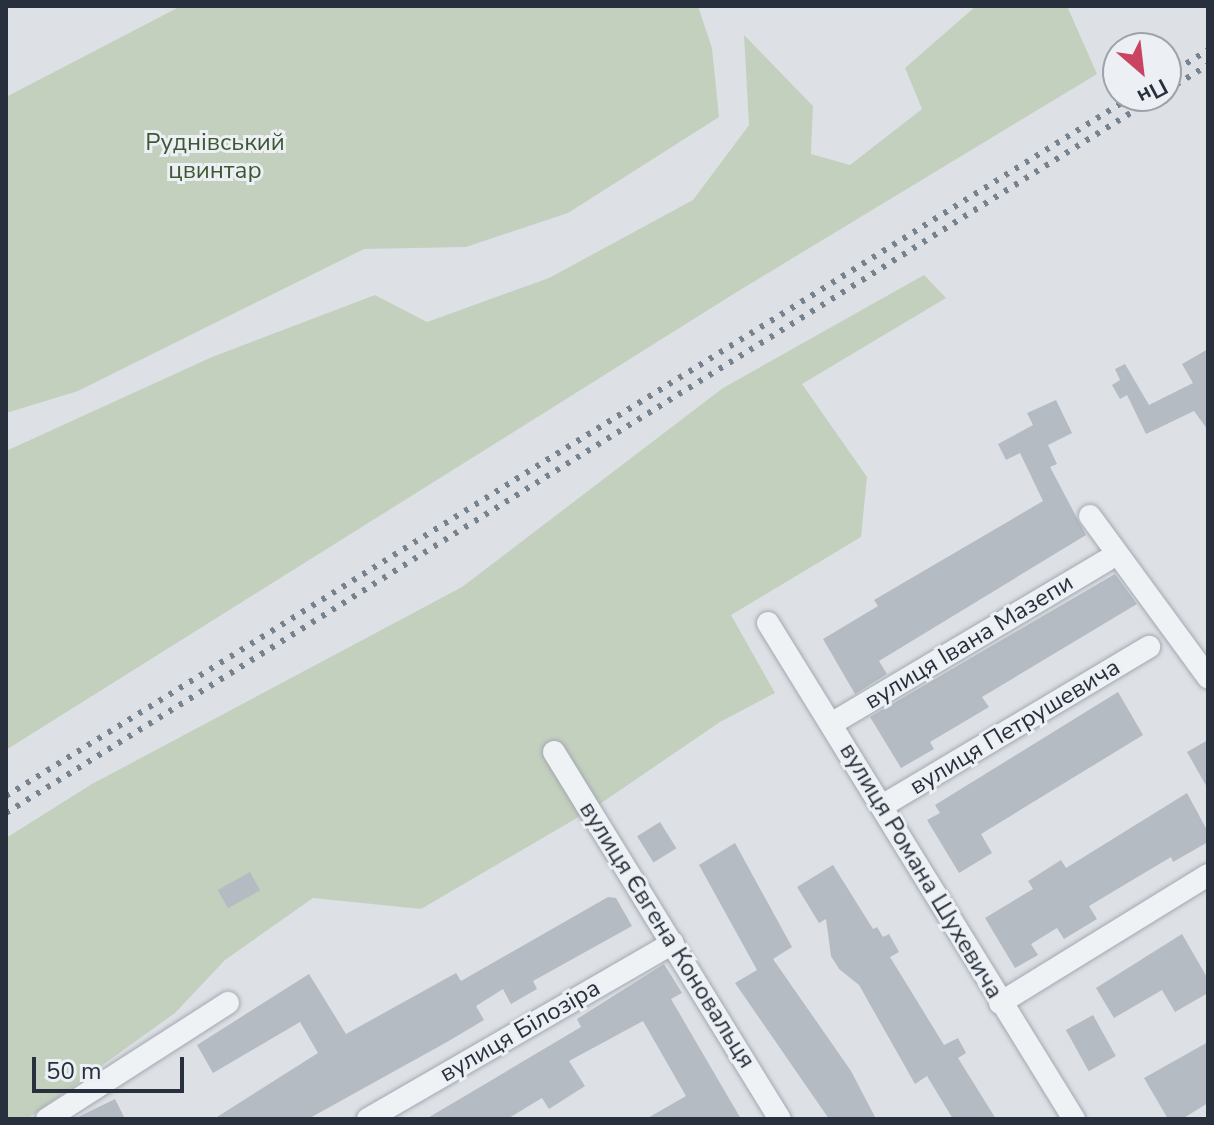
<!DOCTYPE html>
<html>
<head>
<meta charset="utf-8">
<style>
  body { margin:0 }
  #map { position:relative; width:1214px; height:1125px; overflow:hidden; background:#dde1e6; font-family:"Nunito Sans",sans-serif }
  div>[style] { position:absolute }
  .green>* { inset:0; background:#c4d0be }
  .building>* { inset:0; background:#b4bbc3; transform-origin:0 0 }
  .roads { filter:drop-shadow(0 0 2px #a3a8b0) drop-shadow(0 0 2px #a3a8b0) }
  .minor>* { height:22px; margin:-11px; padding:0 11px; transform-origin:11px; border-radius:11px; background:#eff2f5 }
  .rail>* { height:6px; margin-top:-3px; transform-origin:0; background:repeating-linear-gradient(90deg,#77828f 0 4px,transparent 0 12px) }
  span { translate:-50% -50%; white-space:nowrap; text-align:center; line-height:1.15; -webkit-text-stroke:6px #ecf0f4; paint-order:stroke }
  .park-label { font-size:24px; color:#3e5834 }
  .street-label { font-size:24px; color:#27303c }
  .frame { position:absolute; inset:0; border:8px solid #27303c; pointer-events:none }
  .north { position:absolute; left:1102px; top:32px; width:80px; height:80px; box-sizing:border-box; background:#ecf0f4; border:2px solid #9da3aa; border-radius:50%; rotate:152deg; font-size:22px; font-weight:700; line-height:32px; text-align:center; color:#27303c }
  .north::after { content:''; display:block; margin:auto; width:28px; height:36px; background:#ca4361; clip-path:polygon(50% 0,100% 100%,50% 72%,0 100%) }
  .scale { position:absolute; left:32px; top:1057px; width:152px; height:36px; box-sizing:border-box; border:4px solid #27303c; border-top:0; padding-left:10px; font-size:24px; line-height:28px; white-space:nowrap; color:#27303c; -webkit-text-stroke:6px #ecf0f4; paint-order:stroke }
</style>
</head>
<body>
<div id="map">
  <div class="green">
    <div style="clip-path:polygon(181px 6px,698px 6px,712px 48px,719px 117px,568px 213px,466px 247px,364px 249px,78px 391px,6px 413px,6px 97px)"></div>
    <div style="clip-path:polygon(976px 6px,1067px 6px,1097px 74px,740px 290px,6px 750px,6px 451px,212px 357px,375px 295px,427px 322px,549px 278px,693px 200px,749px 125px,744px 35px,813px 106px,811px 154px,850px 165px,922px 109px,905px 68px)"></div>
    <div style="clip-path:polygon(924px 275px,946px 298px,802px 384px,867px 477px,861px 537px,731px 615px,775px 693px,720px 722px,594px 808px,421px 909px,313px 898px,225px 960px,175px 1013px,40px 1110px,27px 1119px,6px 1119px,6px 838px,92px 784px,462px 587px,723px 388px)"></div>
  </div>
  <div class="building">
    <div style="clip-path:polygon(1208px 349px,1208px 430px,1194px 411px,1146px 434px,1127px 395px,1120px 399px,1112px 385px,1120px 380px,1115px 369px,1125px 364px,1149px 405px,1193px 383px,1182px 364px)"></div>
    <div style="clip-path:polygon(1056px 400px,1072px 433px,1048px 445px,1057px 464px,1050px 467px,1086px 535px,879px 661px,887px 674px,855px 694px,823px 639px,878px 606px,874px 600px,1043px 501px,1020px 453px,1006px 460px,998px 444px,1033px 425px,1027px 413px)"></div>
    <div style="clip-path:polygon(1115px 574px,1137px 604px,982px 697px,989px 707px,930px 742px,934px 749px,901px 768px,870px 717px)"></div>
    <div style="clip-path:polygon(1118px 692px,1143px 735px,981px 834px,992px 853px,959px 873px,927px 820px,940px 813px,935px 805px)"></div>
    <div style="clip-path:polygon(1208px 740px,1208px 789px,1187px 752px)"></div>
    <div style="clip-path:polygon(1187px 793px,1208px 832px,1208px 842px,1173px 862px,1171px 857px,1089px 906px,1097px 919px,1064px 939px,1057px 928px,1031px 944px,1038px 955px,1015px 968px,985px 918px,1033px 889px,1028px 881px,1061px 860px,1066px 868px)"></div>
    <div style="left:660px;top:822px;width:31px;height:27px;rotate:58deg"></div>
    <div style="clip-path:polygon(735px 843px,792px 947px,773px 959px,851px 1071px,876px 1119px,829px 1119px,735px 983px,757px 970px,699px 865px)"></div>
    <div style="clip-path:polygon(833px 865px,873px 929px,877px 927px,883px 937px,889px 934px,899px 952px,890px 957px,944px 1045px,958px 1038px,966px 1053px,958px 1058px,996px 1119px,953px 1119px,927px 1076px,915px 1084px,859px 985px,839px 969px,831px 956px,826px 919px,819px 923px,797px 887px)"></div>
    <div style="left:250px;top:872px;width:21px;height:37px;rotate:61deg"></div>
    <div style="clip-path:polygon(608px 897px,616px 898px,632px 926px,533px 981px,537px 989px,511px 1004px,503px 989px,476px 1006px,484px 1020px,447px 1042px,308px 1119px,214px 1119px,318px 1053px,300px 1022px,213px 1073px,197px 1045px,309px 974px,346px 1034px,456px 973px,461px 981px)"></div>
    <div style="clip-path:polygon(1182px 934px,1208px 979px,1208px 993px,1175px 1012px,1162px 990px,1114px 1018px,1096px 988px)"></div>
    <div style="clip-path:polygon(664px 964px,682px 993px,671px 999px,741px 1119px,646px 1119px,686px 1096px,643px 1021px,569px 1061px,585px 1086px,549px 1109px,542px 1098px,507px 1119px,426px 1119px,581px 1027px,577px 1019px)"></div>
    <div style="left:1093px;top:1015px;width:47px;height:31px;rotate:61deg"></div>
    <div style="clip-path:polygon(1208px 1042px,1208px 1103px,1182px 1119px,1168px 1119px,1144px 1078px)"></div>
    <div style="clip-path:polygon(115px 1099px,125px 1119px,74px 1119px)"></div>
  </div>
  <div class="roads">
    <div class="minor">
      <div style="left:1090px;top:516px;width:200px;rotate:53.8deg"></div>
      <div style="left:768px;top:623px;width:583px;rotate:58.33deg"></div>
      <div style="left:831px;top:724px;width:320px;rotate:-30.7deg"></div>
      <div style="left:554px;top:752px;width:431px;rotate:58.4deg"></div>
      <div style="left:882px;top:806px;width:311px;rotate:-30.8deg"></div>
      <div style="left:1000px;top:1003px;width:244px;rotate:-31.6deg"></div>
      <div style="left:47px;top:1119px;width:215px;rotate:-32.7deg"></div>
      <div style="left:368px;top:1119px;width:352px;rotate:-30deg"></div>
    </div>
  </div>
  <div class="rail">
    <div style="left:1166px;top:76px;width:49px;rotate:-31.8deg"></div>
    <div style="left:1166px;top:91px;width:49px;rotate:-31.8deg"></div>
    <div style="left:6px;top:796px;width:1327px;rotate:-31.85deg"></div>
    <div style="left:6px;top:813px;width:1357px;rotate:-31.9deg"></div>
  </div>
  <div class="park-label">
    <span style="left:215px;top:157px">Руднівський<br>цвинтар</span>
  </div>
  <div class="street-label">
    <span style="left:969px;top:642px;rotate:-31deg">вулиця Івана Мазепи</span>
    <span style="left:1015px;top:727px;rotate:-31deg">вулиця Петрушевича</span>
    <span style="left:921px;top:871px;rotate:59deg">вулиця Романа Шухевича</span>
    <span style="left:667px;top:935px;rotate:58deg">вулиця Євгена Коновальця</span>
    <span style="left:520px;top:1031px;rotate:-30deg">вулиця Білозіра</span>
  </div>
  <div class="frame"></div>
  <div class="north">Пн</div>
  <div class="scale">50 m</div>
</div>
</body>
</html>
